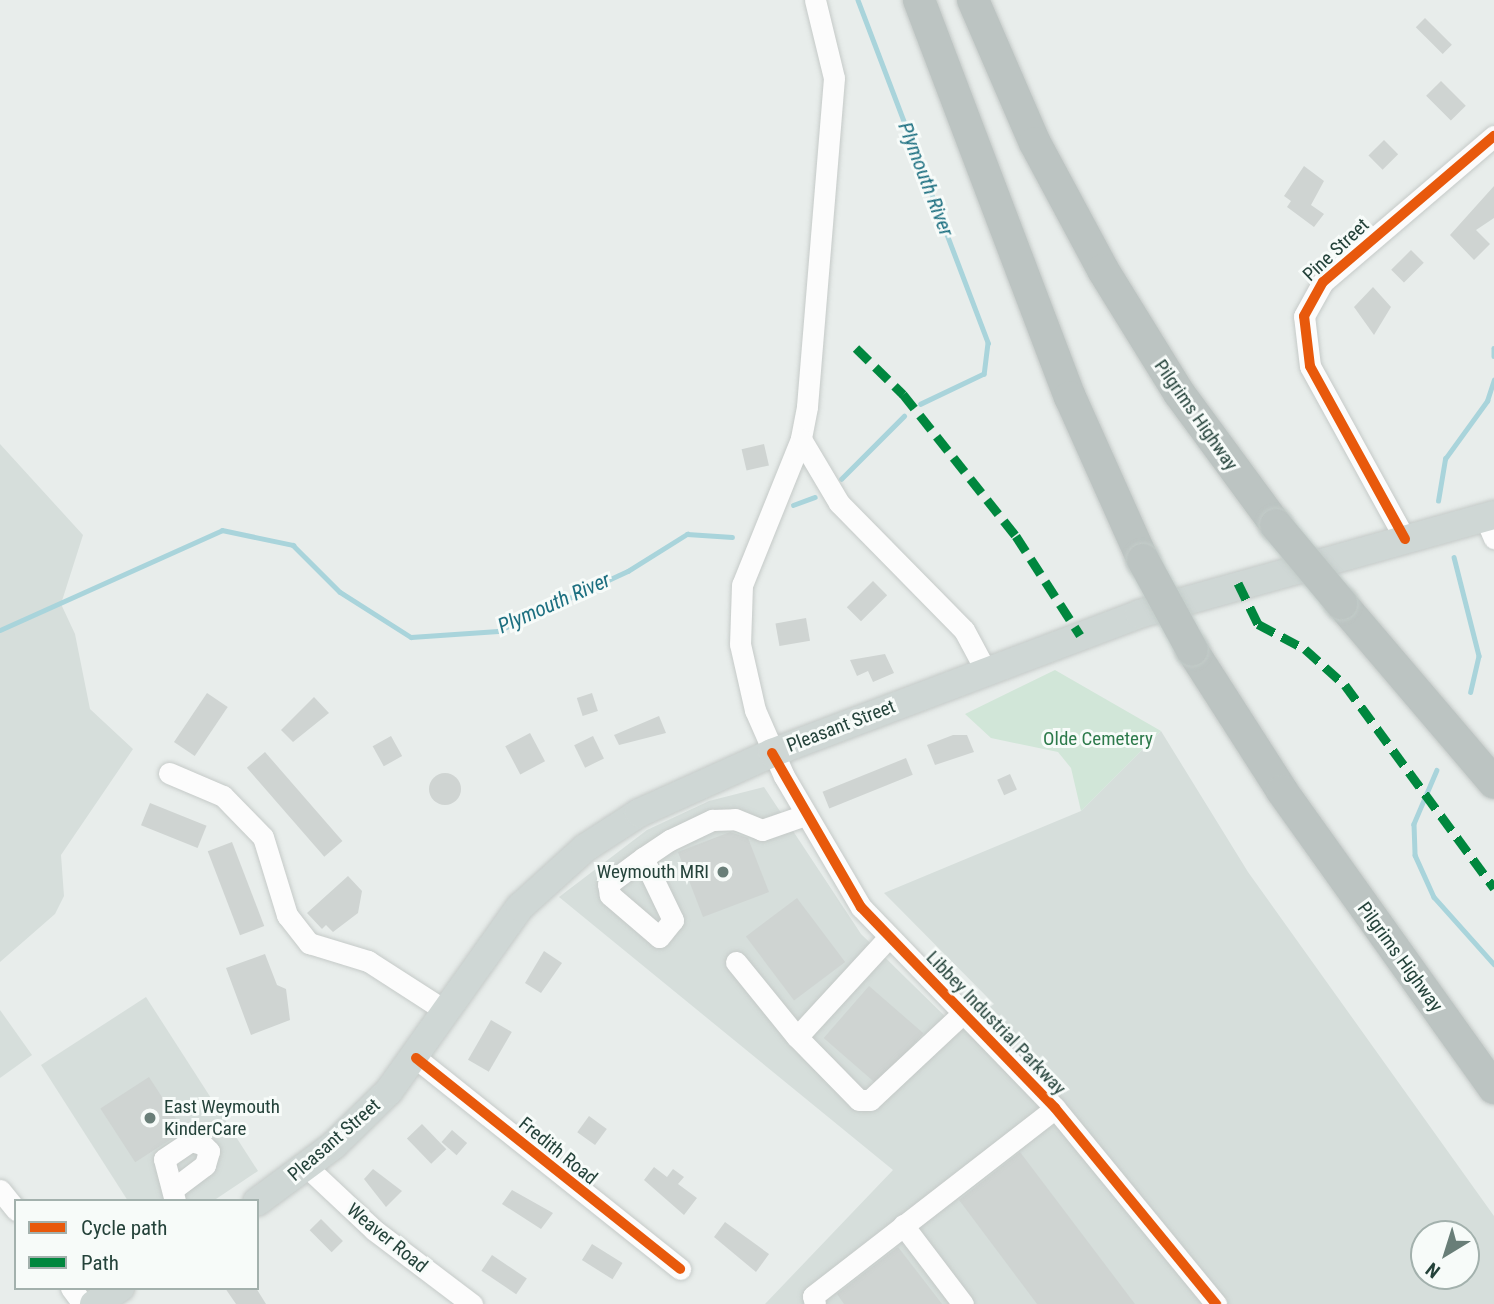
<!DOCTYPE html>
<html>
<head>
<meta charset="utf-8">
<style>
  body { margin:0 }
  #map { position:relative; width:1494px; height:1304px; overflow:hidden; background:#e8edeb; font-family:"Roboto Condensed",sans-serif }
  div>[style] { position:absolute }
  .built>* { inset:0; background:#d6dedb }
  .green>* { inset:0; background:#d1e6d8 }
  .stream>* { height:4.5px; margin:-2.25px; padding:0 2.25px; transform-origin:2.25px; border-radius:2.25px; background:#a9d4db }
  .building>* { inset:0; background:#cfd4d2; transform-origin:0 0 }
  .round { border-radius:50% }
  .roads { filter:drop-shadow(0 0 2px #c5cac8) drop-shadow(0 0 2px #c5cac8) }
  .minor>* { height:21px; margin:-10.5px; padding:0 10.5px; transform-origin:10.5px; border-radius:10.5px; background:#fcfcfc }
  .major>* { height:28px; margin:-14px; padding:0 14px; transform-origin:14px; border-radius:14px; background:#cfd7d5 }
  .highway>* { height:32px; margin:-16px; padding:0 16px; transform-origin:16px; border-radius:16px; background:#bcc4c2 }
  .bridges { filter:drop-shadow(0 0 2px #c3ccc9) drop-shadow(0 0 2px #c3ccc9) }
  .highway-bridge>* { height:32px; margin:-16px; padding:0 16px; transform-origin:16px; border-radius:16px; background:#bcc4c2 }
  .quiet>* { height:9px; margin-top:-4.5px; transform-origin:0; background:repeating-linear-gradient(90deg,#00873e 0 18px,transparent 0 27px) }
  .cycleway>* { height:10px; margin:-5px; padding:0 5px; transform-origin:5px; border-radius:5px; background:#e8590c }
  .dots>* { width:19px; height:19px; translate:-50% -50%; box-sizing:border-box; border:4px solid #f7fbf9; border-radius:50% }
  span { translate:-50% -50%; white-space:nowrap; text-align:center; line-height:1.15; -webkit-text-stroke:6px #f7fbf9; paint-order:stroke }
  .street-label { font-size:19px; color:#24423a }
  .park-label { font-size:19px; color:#2d7a4b }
  .poi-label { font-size:19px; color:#24423a }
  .right { translate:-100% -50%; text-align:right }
  .left { translate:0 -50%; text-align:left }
  .water-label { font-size:21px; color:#1c6f80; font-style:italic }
  .legend { position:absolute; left:14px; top:1199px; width:245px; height:91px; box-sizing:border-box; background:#f7fbf9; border:2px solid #a3b1ad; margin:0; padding:9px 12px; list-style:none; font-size:21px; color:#24423a }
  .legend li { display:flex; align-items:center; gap:14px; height:35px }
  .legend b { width:35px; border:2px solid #a3b1ad }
  .north { position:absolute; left:1410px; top:1220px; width:70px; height:70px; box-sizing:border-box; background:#f7fbf9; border:2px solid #a3b1ad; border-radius:50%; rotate:218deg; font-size:19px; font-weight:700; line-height:28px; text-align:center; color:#24423a }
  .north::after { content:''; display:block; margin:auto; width:24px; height:32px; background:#697e78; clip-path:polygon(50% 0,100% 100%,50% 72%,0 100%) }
</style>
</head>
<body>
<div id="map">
  <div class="built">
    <div style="clip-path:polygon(0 444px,83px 535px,61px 604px,75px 634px,90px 709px,133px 749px,61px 855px,64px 896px,55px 914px,0 962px)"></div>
    <div style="clip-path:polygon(evenodd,1161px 731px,1248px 872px,1494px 1216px,1494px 1304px,765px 1304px,893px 1170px,559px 897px,647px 830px,709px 801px,764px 787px,861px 934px,958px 1029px,994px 1004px,884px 893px,1081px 811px,1161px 731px,1424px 1234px,1466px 1234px,1466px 1276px,1424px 1276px,1424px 1234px)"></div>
    <div style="clip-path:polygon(146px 997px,258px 1171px,213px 1201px,128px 1201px,41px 1065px)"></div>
    <div style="clip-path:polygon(0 1010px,32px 1055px,0 1078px)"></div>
  </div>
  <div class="green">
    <div style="clip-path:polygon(1055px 670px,1161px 731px,1081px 811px,1071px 768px,1058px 752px,991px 738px,965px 714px)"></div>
  </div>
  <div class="stream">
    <div style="left:858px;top:0;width:367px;rotate:69.2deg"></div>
    <div style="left:988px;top:343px;width:31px;rotate:97deg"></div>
    <div style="left:984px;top:374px;width:70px;rotate:154.5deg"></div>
    <div style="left:1494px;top:348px;width:8px;rotate:90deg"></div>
    <div style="left:841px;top:479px;width:89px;rotate:-45deg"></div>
    <div style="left:1438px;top:501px;width:43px;rotate:-80.5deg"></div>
    <div style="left:1445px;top:459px;width:72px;rotate:-54.1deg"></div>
    <div style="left:1487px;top:401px;width:22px;rotate:-72deg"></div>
    <div style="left:793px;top:505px;width:23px;rotate:-20deg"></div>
    <div style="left:1454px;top:557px;width:102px;rotate:75.8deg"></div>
    <div style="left:1479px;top:656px;width:37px;rotate:103deg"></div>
    <div style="left:0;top:630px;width:243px;rotate:-24.2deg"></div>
    <div style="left:222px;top:530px;width:73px;rotate:11.9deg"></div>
    <div style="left:293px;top:545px;width:66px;rotate:45deg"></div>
    <div style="left:340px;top:592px;width:84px;rotate:32.4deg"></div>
    <div style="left:411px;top:637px;width:87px;rotate:-3.9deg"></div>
    <div style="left:498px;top:631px;width:143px;rotate:-24.8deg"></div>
    <div style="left:628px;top:571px;width:70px;rotate:-32.1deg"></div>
    <div style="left:687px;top:534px;width:45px;rotate:3.8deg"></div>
    <div style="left:1437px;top:770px;width:59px;rotate:113.1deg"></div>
    <div style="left:1414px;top:824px;width:31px;rotate:88deg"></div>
    <div style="left:1415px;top:855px;width:46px;rotate:65.7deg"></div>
    <div style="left:1434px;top:897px;width:90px;rotate:48.2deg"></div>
  </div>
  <div class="building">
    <div style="left:1425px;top:18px;width:38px;height:13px;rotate:45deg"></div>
    <div style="left:1441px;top:81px;width:35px;height:21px;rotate:45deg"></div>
    <div style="left:1384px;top:140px;width:20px;height:22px;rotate:45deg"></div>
    <div style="clip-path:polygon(1304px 166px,1324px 181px,1311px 205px,1324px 214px,1314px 227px,1287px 207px,1291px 201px,1284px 196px)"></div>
    <div style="clip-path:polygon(1494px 186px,1494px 218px,1476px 230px,1490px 244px,1474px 260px,1450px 235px)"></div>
    <div style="left:1411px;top:250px;width:18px;height:28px;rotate:45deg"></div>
    <div style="clip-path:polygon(1373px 287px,1391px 307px,1374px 335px,1354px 307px)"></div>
    <div style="left:764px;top:444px;width:22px;height:23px;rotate:77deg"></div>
    <div style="left:873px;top:581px;width:20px;height:37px;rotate:45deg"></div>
    <div style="left:806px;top:618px;width:23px;height:31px;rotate:80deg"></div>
    <div style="clip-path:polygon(885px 654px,894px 673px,873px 682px,868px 671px,857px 676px,850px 660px)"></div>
    <div style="left:207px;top:693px;width:25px;height:59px;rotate:34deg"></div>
    <div style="left:592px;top:693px;width:19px;height:16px;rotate:72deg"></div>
    <div style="clip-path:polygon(314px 697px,329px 713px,293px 742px,281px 730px)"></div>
    <div style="clip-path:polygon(659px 716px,666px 733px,619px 745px,614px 735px)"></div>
    <div style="left:530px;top:733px;width:32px;height:28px;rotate:62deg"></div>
    <div style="clip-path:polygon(953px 735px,967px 735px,974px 752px,935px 765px,927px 745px)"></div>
    <div style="left:391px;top:736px;width:23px;height:21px;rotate:61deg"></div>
    <div style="left:593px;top:736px;width:25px;height:21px;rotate:64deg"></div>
    <div style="left:265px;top:752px;width:118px;height:24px;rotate:49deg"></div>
    <div style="left:906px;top:758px;width:18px;height:90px;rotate:68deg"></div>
    <div class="round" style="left:429px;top:773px;width:32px;height:32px"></div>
    <div style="left:1010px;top:774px;width:17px;height:14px;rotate:66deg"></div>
    <div style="left:150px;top:803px;width:61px;height:24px;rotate:22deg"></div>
    <div style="clip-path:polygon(730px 832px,748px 838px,769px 892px,703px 917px,678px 852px)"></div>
    <div style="left:232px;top:842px;width:90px;height:26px;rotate:69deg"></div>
    <div style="clip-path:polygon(348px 876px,362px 891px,358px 913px,333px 932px,326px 925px,322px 929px,307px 913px)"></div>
    <div style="left:797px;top:898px;width:80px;height:64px;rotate:53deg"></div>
    <div style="clip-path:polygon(544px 951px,562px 963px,541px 993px,525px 983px)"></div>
    <div style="clip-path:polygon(265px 954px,277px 985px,286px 989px,290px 1020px,251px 1035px,226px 968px)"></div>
    <div style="left:869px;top:986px;width:72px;height:69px;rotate:41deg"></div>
    <div style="left:491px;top:1020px;width:24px;height:46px;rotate:30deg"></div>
    <div style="left:149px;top:1077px;width:64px;height:58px;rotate:57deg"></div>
    <div style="left:589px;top:1116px;width:22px;height:20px;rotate:36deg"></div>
    <div style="left:422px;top:1124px;width:35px;height:21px;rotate:46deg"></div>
    <div style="left:452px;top:1130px;width:20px;height:16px;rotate:41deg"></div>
    <div style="clip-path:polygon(1020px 1152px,1135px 1304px,1037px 1304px,959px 1200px)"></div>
    <div style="clip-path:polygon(654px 1167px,667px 1177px,673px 1169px,684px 1177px,678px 1184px,697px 1198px,684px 1215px,644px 1180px)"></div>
    <div style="clip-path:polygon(373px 1169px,402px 1191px,386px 1207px,364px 1179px)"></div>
    <div style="clip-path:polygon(512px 1190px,553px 1213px,541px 1229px,502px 1204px)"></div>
    <div style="left:321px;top:1219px;width:31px;height:16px;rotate:45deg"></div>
    <div style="clip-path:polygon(725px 1222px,769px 1254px,756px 1272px,714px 1237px)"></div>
    <div style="left:592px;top:1244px;width:36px;height:19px;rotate:32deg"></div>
    <div style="clip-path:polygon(898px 1247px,942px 1304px,844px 1304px,837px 1294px)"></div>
    <div style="left:492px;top:1255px;width:42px;height:19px;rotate:34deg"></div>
    <div style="clip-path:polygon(225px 1288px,256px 1288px,266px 1304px,236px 1304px)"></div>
  </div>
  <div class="roads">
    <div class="minor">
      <div style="left:815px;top:0;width:80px;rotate:76.3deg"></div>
      <div style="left:834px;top:78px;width:330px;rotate:94.7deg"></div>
      <div style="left:807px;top:407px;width:33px;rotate:101deg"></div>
      <div style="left:801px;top:439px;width:157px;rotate:112deg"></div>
      <div style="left:742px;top:585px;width:59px;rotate:91.9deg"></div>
      <div style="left:740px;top:644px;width:68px;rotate:77.2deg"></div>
      <div style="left:755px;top:710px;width:72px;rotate:66.3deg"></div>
      <div style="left:784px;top:776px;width:152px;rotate:59.6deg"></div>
      <div style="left:861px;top:907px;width:279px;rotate:46deg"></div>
      <div style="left:1055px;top:1108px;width:254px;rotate:50.6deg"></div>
      <div style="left:801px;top:439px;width:74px;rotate:59.3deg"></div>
      <div style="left:839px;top:503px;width:178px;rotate:45.5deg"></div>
      <div style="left:964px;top:630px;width:47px;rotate:61.8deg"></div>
      <div style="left:1485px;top:517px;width:23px;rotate:67deg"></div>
      <div style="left:1405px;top:539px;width:197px;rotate:-118.8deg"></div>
      <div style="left:1310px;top:366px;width:50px;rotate:-96.8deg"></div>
      <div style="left:1304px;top:316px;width:39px;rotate:-61deg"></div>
      <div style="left:1323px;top:282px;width:225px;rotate:-40.5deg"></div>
      <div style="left:169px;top:773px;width:59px;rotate:23.1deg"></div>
      <div style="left:223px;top:796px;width:57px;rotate:45.7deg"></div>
      <div style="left:263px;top:837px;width:82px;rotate:72.9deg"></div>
      <div style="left:287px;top:915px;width:36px;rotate:52deg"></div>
      <div style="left:309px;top:943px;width:62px;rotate:17deg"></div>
      <div style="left:368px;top:961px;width:94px;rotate:32.8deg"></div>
      <div style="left:643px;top:858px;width:69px;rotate:64.2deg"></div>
      <div style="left:673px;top:920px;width:22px;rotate:129deg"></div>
      <div style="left:659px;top:937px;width:65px;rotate:-139.4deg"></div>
      <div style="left:610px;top:895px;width:11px;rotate:-100deg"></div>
      <div style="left:608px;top:884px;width:44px;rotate:-36.6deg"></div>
      <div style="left:643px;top:858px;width:32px;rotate:-34deg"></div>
      <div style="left:670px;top:840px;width:47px;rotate:-25.5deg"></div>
      <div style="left:712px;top:820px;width:23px;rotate:-2deg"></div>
      <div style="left:735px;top:819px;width:29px;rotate:22deg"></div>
      <div style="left:762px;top:830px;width:46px;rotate:-19.2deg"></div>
      <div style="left:888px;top:938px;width:134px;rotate:132.6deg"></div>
      <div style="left:797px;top:1037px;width:88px;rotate:45.5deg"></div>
      <div style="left:859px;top:1100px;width:11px"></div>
      <div style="left:870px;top:1100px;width:129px;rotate:-43.1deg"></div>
      <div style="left:736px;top:962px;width:97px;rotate:50.9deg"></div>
      <div style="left:416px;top:1058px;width:338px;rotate:38.6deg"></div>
      <div style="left:307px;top:1167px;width:92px;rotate:43.2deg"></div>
      <div style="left:374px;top:1230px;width:123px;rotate:37.1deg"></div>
      <div style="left:0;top:1190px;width:26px;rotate:51deg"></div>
      <div style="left:175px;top:1201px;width:43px;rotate:-104.7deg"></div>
      <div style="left:164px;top:1159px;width:32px;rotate:-34deg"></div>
      <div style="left:191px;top:1141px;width:11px;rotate:15deg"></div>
      <div style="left:202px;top:1144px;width:10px;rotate:45deg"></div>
      <div style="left:209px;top:1151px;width:15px;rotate:106deg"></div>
      <div style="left:205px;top:1165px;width:38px;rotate:143deg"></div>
      <div style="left:903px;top:1225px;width:99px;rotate:52.8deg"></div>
      <div style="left:71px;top:1288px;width:20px;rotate:53deg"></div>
      <div style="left:815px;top:1304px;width:8px;rotate:-104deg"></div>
      <div style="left:813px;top:1296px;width:306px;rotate:-37.8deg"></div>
    </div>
    <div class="major">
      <div style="left:257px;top:1202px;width:96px;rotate:-36.5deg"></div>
      <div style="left:334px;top:1145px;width:77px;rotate:-44.5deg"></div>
      <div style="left:389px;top:1091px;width:226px;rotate:-54.6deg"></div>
      <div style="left:520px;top:907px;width:88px;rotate:-42.2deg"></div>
      <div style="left:585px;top:848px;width:64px;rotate:-32.9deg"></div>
      <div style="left:639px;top:813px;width:146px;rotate:-24.3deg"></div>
      <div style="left:772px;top:753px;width:392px;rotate:-20.7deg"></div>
      <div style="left:1139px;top:614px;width:369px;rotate:-15.6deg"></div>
      <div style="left:94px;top:1304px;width:31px;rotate:-32deg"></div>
    </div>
    <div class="highway">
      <div style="left:919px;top:0;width:425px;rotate:69.2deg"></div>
      <div style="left:1070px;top:397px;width:179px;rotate:65.9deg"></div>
      <div style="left:973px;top:0;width:156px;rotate:66.6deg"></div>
      <div style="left:1035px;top:143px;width:144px;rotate:61.8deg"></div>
      <div style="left:1103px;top:270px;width:145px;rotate:58.3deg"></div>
      <div style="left:1179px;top:393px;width:164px;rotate:53.7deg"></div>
      <div style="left:1341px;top:603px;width:236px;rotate:49.6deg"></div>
      <div style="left:1192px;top:650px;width:167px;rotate:57.4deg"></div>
      <div style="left:1282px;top:791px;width:365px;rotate:54.5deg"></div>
    </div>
  </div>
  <div class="bridges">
    <div class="highway-bridge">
      <div style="left:1276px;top:525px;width:102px;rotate:50.2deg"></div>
      <div style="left:1143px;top:560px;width:102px;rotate:61.4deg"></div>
    </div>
  </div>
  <div class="quiet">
    <div style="left:856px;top:348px;width:66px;rotate:44.4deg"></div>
    <div style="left:903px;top:394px;width:181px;rotate:51.5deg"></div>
    <div style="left:1016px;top:536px;width:118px;rotate:57.1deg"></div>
    <div style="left:1238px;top:583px;width:46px;rotate:64deg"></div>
    <div style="left:1258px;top:624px;width:53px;rotate:28deg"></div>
    <div style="left:1305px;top:649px;width:54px;rotate:42deg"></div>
    <div style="left:1345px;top:685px;width:252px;rotate:53.7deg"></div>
  </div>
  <div class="cycleway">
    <div style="left:1405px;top:539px;width:197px;rotate:-118.8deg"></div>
    <div style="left:1310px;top:366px;width:50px;rotate:-96.8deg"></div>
    <div style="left:1304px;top:316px;width:39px;rotate:-61deg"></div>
    <div style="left:1323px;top:282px;width:225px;rotate:-40.5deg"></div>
    <div style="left:772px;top:753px;width:178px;rotate:60deg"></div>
    <div style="left:861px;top:907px;width:279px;rotate:46deg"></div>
    <div style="left:1055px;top:1108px;width:254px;rotate:50.6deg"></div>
    <div style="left:416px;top:1058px;width:338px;rotate:38.6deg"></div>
  </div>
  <div class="dots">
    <div style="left:723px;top:872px;background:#697e78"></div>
    <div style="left:150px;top:1118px;background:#697e78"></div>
  </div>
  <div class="street-label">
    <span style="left:1336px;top:250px;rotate:-43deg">Pine Street</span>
    <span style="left:1196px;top:415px;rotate:55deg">Pilgrims Highway</span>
    <span style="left:841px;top:726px;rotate:-21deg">Pleasant Street</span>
    <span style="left:1400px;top:957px;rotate:54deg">Pilgrims Highway</span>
    <span style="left:996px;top:1023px;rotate:46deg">Libbey Industrial Parkway</span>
    <span style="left:334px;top:1140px;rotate:-41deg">Pleasant Street</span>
    <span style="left:558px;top:1151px;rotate:39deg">Fredith Road</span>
    <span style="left:387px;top:1238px;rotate:39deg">Weaver Road</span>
  </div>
  <div class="park-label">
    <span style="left:1098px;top:739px">Olde Cemetery</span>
  </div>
  <div class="poi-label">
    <span class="right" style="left:709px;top:872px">Weymouth MRI</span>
    <span class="left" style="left:164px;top:1118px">East Weymouth<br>KinderCare</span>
  </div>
  <div class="water-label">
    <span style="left:926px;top:179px;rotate:69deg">Plymouth River</span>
    <span style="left:554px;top:603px;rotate:-24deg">Plymouth River</span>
  </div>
  <ul class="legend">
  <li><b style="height:9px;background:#e8590c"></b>Cycle path</li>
  <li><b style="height:9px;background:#00873e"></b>Path</li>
  </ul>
  <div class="north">N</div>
</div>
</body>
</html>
